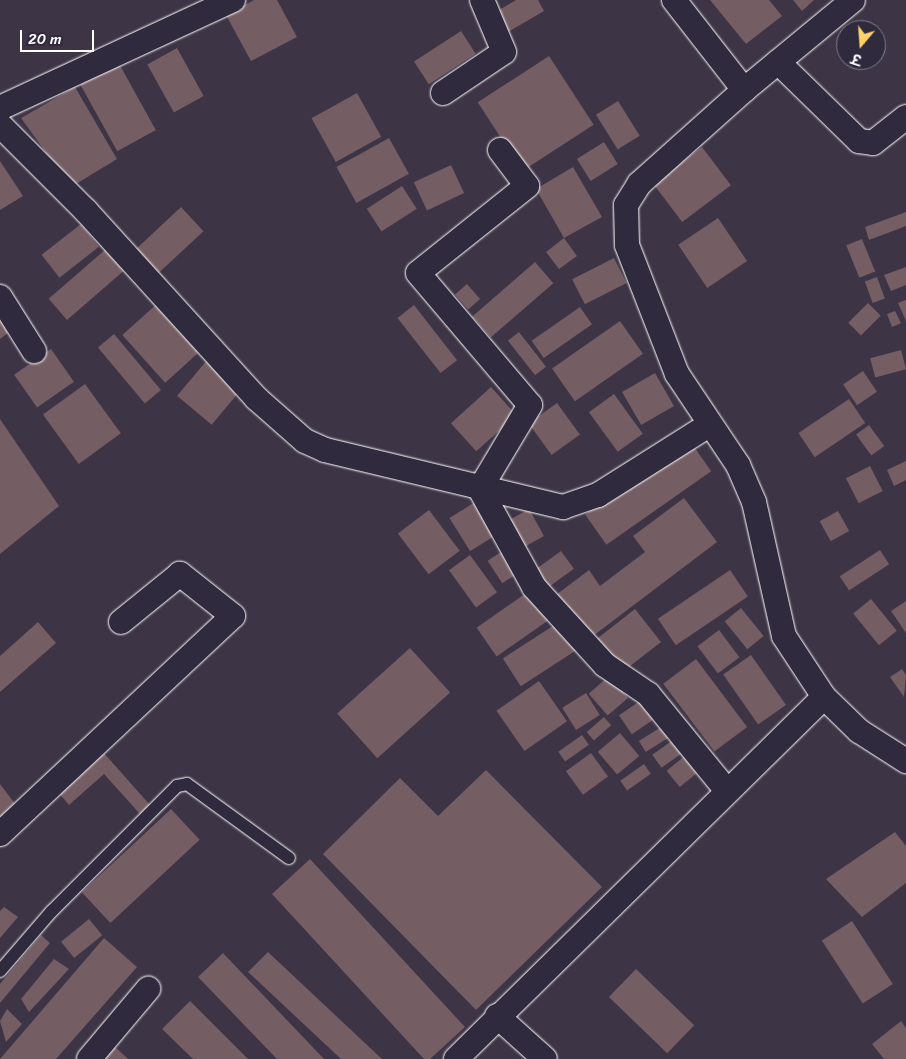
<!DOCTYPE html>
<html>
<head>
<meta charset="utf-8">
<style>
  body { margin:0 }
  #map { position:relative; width:906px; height:1059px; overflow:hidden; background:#3d3445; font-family:Sriracha,"Playpen Sans Deva",sans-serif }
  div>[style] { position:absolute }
  .building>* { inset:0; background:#745d63; transform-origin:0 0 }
  .roads { filter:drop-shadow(0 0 1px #fff) drop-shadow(0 0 1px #fff) }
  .lane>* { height:12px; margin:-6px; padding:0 6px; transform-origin:6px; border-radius:6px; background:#2f2a3d }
  .street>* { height:24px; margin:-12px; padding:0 12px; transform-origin:12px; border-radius:12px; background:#2f2a3d }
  span { translate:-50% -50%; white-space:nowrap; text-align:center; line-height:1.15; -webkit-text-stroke:4px #2f2a3d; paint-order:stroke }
  .north { position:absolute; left:836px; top:20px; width:50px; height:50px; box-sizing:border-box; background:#2f2a3d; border:1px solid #827f8b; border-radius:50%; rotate:198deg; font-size:14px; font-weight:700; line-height:20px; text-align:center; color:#fff }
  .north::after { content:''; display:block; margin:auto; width:18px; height:22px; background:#ffd166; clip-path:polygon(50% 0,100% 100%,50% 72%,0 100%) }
  .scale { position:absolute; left:20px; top:30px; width:74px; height:22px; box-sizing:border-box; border:2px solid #fff; border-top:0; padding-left:6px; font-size:15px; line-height:18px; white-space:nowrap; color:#fff; -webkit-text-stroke:4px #2f2a3d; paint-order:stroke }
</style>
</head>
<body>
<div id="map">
  <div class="building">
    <div style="clip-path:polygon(254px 0,277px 0,297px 37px,251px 61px,226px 15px)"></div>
    <div style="clip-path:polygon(516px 0,538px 0,544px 11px,508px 32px,496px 12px)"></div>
    <div style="clip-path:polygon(710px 0,769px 0,782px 16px,746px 44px)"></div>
    <div style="clip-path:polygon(793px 0,814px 0,802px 11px)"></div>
    <div style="left:461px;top:31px;width:27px;height:56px;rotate:57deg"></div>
    <div style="left:177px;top:48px;width:55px;height:34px;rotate:61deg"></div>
    <div style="left:549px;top:56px;width:82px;height:85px;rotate:57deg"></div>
    <div style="left:117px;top:60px;width:80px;height:44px;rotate:61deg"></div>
    <div style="clip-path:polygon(75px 87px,117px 159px,71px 187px,21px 118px)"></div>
    <div style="left:357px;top:93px;width:50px;height:52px;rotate:61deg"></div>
    <div style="left:618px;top:101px;width:41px;height:26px;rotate:58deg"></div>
    <div style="left:389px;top:138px;width:41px;height:60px;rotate:61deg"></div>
    <div style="left:604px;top:142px;width:26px;height:32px;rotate:58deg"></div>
    <div style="left:702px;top:147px;width:48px;height:61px;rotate:53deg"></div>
    <div style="clip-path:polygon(0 161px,23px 196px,0 210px)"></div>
    <div style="left:451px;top:165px;width:31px;height:41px;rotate:65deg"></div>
    <div style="clip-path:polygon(573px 167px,602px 217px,564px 238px,577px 256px,559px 269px,546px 252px,564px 238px,536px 189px)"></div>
    <div style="left:402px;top:186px;width:27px;height:42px;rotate:57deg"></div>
    <div style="left:181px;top:207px;width:33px;height:64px;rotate:47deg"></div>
    <div style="clip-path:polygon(906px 212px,906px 226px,869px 240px,865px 227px)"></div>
    <div style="left:718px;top:218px;width:52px;height:48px;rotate:56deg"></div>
    <div style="left:81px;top:224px;width:29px;height:50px;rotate:52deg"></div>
    <div style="left:862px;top:239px;width:35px;height:17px;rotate:68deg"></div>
    <div style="left:106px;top:249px;width:28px;height:76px;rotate:49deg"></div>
    <div style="left:614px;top:258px;width:28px;height:47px;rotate:63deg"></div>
    <div style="left:535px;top:262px;width:28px;height:83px;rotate:49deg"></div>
    <div style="clip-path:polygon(906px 267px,906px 285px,891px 291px,884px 275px)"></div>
    <div style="left:877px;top:277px;width:23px;height:13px;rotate:70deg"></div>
    <div style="left:467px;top:284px;width:20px;height:16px;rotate:49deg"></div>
    <div style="clip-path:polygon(906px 300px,906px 321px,898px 303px)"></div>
    <div style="left:158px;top:303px;width:64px;height:48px;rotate:48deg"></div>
    <div style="left:868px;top:303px;width:18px;height:28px;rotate:45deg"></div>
    <div style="left:414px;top:305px;width:70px;height:21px;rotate:52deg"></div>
    <div style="left:580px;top:307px;width:21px;height:59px;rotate:55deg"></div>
    <div style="clip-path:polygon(0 310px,12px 330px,0 339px)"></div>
    <div style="clip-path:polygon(895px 311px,901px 323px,892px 327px,887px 314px)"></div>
    <div style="left:620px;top:321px;width:40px;height:83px;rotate:55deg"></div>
    <div style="left:519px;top:332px;width:44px;height:14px;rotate:52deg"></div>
    <div style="left:114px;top:334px;width:73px;height:21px;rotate:50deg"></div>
    <div style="left:51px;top:349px;width:40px;height:45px;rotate:55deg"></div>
    <div style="left:901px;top:350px;width:20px;height:32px;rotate:75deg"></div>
    <div style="left:208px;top:359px;width:45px;height:48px;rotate:40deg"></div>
    <div style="left:863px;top:371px;width:25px;height:24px;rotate:56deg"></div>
    <div style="left:655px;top:373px;width:38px;height:38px;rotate:60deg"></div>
    <div style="left:85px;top:384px;width:61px;height:52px;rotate:54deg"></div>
    <div style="left:491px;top:387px;width:38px;height:54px;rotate:48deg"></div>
    <div style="left:614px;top:394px;width:49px;height:31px;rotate:54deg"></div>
    <div style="left:849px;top:399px;width:29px;height:61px;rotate:56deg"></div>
    <div style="left:557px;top:403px;width:39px;height:35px;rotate:54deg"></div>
    <div style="clip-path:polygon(0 419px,59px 506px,0 554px)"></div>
    <div style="left:869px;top:425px;width:26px;height:16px;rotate:54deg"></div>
    <div style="left:690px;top:441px;width:37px;height:128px;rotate:55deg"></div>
    <div style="clip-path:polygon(906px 461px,906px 480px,894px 486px,887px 470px)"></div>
    <div style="left:870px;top:466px;width:28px;height:27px;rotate:63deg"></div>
    <div style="clip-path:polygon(684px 498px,717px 542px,585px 642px,552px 598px,589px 570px,600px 586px,645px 552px,633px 536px)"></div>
    <div style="left:480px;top:499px;width:39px;height:36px;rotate:58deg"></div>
    <div style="left:529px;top:509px;width:31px;height:24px;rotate:61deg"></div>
    <div style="left:429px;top:510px;width:51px;height:39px;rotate:53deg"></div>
    <div style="left:838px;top:511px;width:23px;height:21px;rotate:61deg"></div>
    <div style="left:880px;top:550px;width:17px;height:48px;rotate:57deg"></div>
    <div style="left:561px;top:551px;width:22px;height:35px;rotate:54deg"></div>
    <div style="left:501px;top:552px;width:27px;height:16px;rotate:57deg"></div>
    <div style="left:470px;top:555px;width:46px;height:26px;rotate:54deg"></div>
    <div style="left:730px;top:570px;width:32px;height:87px;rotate:56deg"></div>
    <div style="left:529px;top:591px;width:35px;height:64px;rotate:55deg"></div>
    <div style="left:871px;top:599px;width:41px;height:23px;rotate:51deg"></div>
    <div style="clip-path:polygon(906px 601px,906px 633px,891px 611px)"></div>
    <div style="left:741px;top:608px;width:36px;height:21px;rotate:51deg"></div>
    <div style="clip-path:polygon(635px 609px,661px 642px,625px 670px,615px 657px,605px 665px,589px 645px)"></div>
    <div style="clip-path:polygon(38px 622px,56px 643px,0 692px,0 656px)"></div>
    <div style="left:559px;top:622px;width:33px;height:67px;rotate:57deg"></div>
    <div style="left:719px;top:630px;width:34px;height:27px;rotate:53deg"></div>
    <div style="left:410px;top:648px;width:60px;height:98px;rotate:48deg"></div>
    <div style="left:751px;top:655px;width:61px;height:34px;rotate:55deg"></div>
    <div style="left:696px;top:659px;width:85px;height:41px;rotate:53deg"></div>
    <div style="clip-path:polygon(902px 669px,906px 675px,904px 697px,890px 677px)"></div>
    <div style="left:609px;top:676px;width:29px;height:27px;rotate:49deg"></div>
    <div style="left:539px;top:681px;width:49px;height:52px;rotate:55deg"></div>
    <div style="left:586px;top:693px;width:26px;height:28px;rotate:58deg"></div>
    <div style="left:643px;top:699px;width:23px;height:29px;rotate:56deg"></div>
    <div style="left:604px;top:717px;width:11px;height:23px;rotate:49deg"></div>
    <div style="left:666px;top:724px;width:13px;height:32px;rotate:58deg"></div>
    <div style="left:620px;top:733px;width:30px;height:29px;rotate:50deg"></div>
    <div style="left:582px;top:735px;width:12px;height:29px;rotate:55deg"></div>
    <div style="left:676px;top:738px;width:16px;height:29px;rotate:55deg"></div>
    <div style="clip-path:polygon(103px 752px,150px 805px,140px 814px,104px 774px,69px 805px,58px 792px)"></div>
    <div style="left:591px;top:753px;width:29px;height:31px;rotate:54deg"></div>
    <div style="left:686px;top:755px;width:21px;height:25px;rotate:51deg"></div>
    <div style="left:644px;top:764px;width:12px;height:29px;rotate:55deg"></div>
    <div style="clip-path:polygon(486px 770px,602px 887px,476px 1010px,323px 854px,400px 778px,438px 816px)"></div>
    <div style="clip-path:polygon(0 784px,19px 809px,0 824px)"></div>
    <div style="left:171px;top:809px;width:42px;height:122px;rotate:47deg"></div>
    <div style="clip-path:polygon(895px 832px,906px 846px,906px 883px,862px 917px,826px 879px)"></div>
    <div style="clip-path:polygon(310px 859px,465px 1027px,430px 1059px,424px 1059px,272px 894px)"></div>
    <div style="clip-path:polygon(4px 907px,18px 917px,0 938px,0 911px)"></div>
    <div style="left:89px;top:919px;width:21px;height:36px;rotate:51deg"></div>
    <div style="left:852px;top:921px;width:75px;height:36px;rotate:57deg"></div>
    <div style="clip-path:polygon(41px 935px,50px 943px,0 1003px,0 984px)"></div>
    <div style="clip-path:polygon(104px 938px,137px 967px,56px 1059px,0 1059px)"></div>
    <div style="clip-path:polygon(268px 952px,382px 1059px,341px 1059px,248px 972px)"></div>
    <div style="clip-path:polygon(223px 953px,324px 1059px,277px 1059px,198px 977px)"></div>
    <div style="clip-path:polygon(54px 959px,69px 969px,29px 1012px,21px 999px)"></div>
    <div style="left:636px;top:969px;width:81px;height:39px;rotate:44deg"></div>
    <div style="clip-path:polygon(190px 1001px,248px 1059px,193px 1059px,162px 1029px)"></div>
    <div style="clip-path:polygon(7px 1009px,22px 1024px,6px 1042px,0 1021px)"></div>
    <div style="clip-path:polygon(901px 1021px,906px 1028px,906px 1059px,884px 1059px,872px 1044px)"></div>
    <div style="clip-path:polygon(113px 1045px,128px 1059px,99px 1059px)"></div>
  </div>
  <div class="roads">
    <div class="lane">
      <div style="left:0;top:971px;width:78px;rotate:-49.2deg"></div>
      <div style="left:51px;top:912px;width:178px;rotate:-45deg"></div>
      <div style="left:177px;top:786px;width:10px;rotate:-11deg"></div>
      <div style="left:187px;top:784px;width:126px;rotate:36deg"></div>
    </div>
    <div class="street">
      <div style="left:674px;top:0;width:114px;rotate:52.1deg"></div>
      <div style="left:744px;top:90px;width:141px;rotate:-39.5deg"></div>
      <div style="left:778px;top:62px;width:113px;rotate:44.3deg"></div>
      <div style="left:859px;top:141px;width:14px;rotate:8deg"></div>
      <div style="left:873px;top:143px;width:42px;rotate:-38.2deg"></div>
      <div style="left:443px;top:93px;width:73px;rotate:-33.9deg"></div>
      <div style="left:504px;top:52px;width:56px;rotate:-112.9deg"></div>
      <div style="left:0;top:108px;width:257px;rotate:-24.9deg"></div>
      <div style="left:0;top:125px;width:122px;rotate:45deg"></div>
      <div style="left:86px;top:211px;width:253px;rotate:47.7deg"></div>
      <div style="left:256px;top:398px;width:65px;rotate:41.3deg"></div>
      <div style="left:305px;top:441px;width:22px;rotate:24deg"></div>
      <div style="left:325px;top:450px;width:245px;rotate:13.5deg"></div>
      <div style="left:563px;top:507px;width:37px;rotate:-19deg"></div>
      <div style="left:598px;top:495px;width:129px;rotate:-32.3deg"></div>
      <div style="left:500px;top:150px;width:45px;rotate:53.1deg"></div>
      <div style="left:527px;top:186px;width:139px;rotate:141.4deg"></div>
      <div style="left:418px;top:273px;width:173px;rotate:49.7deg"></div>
      <div style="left:530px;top:405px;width:98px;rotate:120.8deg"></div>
      <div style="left:480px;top:489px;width:112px;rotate:61.1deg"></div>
      <div style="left:534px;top:587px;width:105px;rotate:47.7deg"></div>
      <div style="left:605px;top:665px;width:52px;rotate:34deg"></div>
      <div style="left:648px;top:694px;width:125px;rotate:50.8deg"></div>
      <div style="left:0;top:297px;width:64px;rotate:57.8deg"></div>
      <div style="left:824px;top:697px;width:49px;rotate:44.2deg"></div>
      <div style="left:859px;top:731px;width:56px;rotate:32.6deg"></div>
      <div style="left:0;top:834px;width:319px;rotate:-43.1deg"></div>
      <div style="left:233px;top:616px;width:68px;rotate:-141.6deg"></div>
      <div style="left:180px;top:574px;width:76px;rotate:140.9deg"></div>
      <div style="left:497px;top:1016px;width:64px;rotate:41.9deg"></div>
      <div style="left:89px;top:1059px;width:92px;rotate:-49.9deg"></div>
      <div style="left:456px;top:1059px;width:516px;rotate:-44.53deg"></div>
      <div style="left:824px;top:697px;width:73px;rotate:-123.3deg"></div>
      <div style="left:784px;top:636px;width:137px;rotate:-102.6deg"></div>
      <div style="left:754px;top:502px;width:40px;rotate:-113.4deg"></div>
      <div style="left:738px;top:465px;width:110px;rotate:-123.8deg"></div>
      <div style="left:677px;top:374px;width:138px;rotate:-111.2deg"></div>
      <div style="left:627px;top:245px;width:40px;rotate:-91.4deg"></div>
      <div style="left:626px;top:205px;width:25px;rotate:-58deg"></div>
      <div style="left:639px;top:184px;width:141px;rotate:-41.8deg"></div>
    </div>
  </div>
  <div class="north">उ</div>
  <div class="scale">20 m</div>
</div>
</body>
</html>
